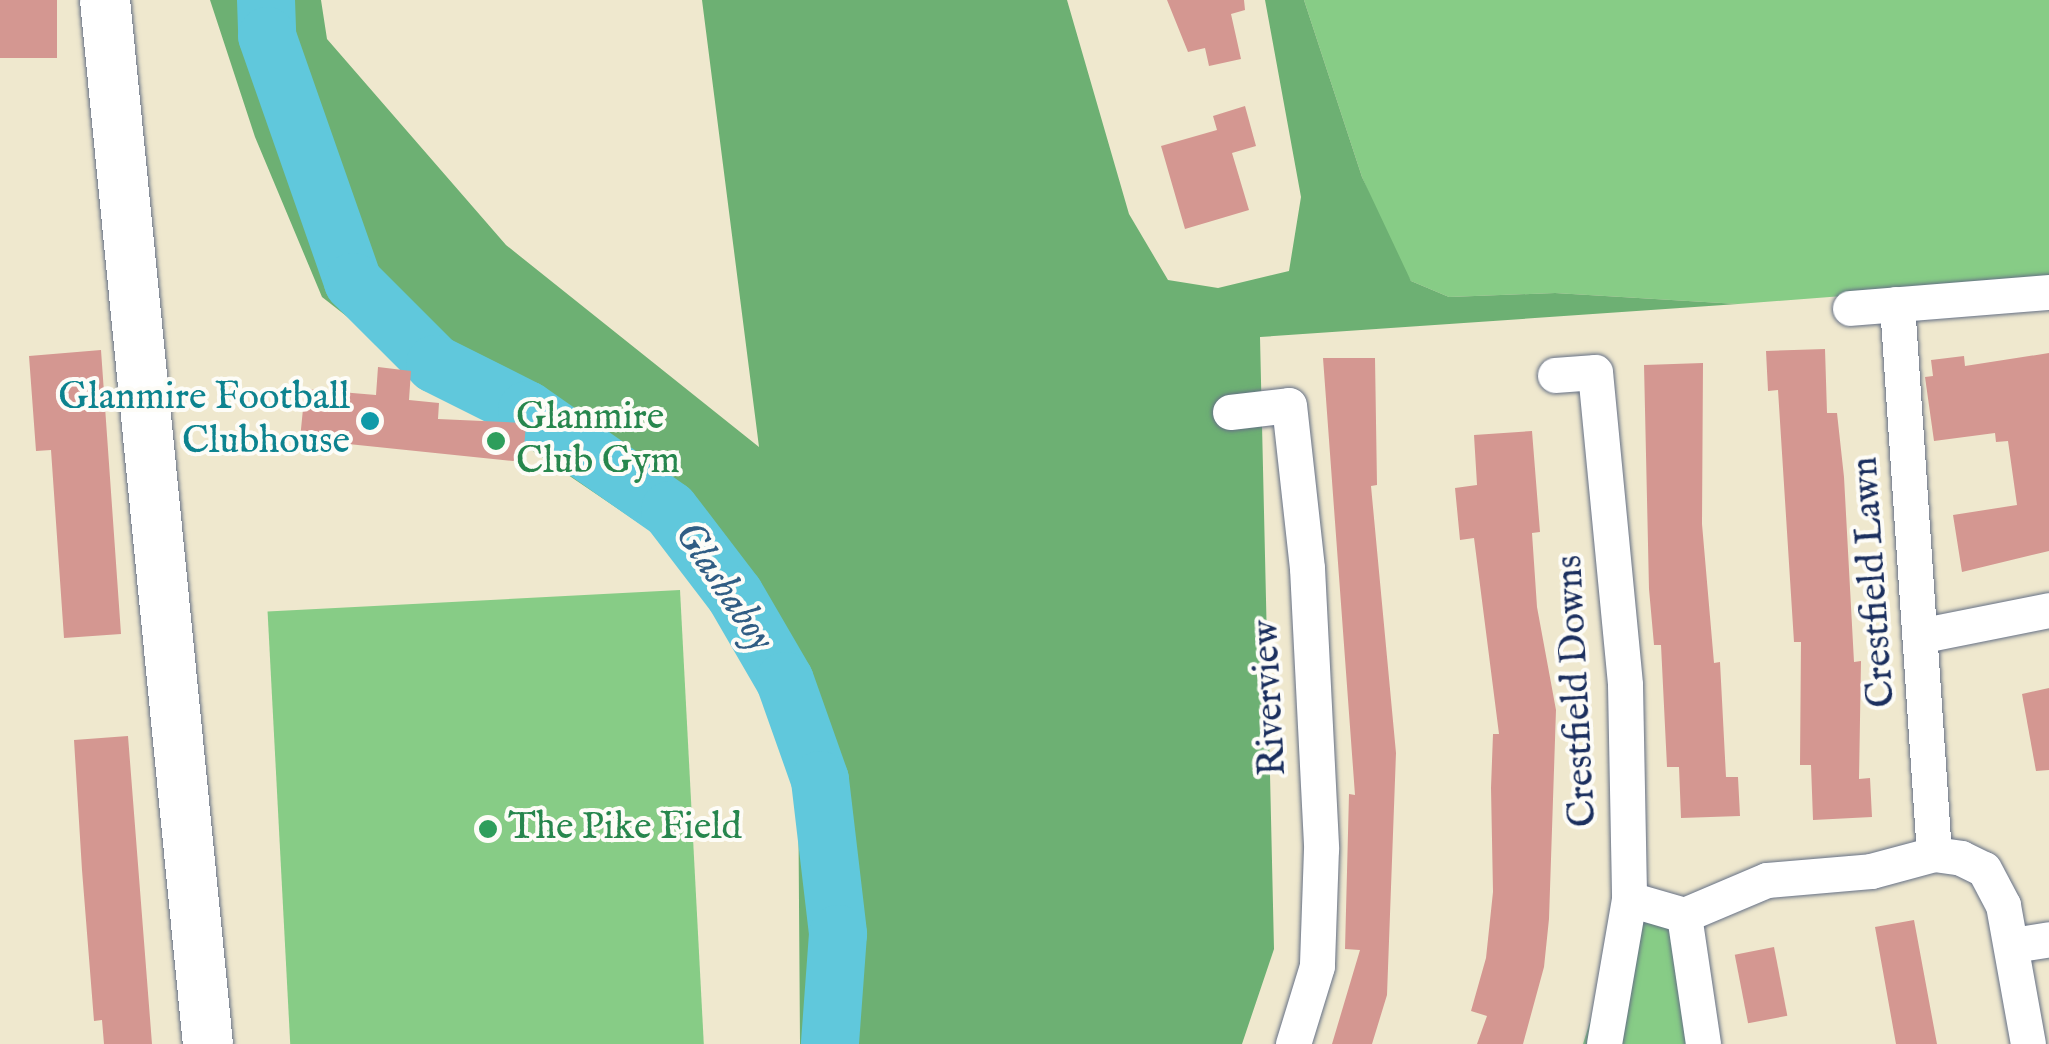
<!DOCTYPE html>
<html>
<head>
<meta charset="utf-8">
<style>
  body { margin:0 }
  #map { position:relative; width:2049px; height:1044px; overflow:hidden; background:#efe8ce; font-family:"IM FELL English",serif }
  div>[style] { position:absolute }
  .green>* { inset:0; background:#87cc86; transform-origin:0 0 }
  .forest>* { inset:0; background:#6db073 }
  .river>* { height:58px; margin:-29px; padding:0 29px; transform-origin:29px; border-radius:29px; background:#60c8dc }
  .building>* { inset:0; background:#d49791; transform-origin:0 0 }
  .roads { filter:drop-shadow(0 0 2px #657085) drop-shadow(0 0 2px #657085) }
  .minor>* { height:35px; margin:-17.5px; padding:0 17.5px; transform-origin:17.5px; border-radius:17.5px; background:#fff }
  .secondary>* { height:50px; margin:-25px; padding:0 25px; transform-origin:25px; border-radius:25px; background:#fff }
  .dots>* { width:28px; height:28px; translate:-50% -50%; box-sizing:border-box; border:5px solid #fdfcf7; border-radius:50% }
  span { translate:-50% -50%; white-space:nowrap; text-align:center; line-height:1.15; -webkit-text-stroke:8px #fdfcf7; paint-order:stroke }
  .culture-label { font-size:38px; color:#0d838f }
  .right { translate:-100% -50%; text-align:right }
  .leisure-label { font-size:38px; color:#27864d }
  .left { translate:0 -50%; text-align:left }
  .street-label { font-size:38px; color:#1b2f5e }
  .water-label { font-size:40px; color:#305d84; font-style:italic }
</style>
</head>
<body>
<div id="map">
  <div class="green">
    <div style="clip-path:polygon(1304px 0,2049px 0,2049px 280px,1738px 304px,1555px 293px,1449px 297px,1411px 281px,1396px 257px,1362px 177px)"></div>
    <div style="left:680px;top:590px;width:455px;height:413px;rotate:87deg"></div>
    <div style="clip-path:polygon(1629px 899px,1684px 915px,1701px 1044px,1583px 1044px)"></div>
  </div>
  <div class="forest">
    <div style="clip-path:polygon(210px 0,321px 0,327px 39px,506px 245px,759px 447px,702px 0,1067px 0,1129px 214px,1168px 280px,1218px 288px,1289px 271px,1301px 197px,1265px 0,1304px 0,1362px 177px,1411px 281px,1449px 297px,1555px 293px,1738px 304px,1260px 337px,1274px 949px,1242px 1044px,800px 1044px,798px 764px,749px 651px,689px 557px,428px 380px,322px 297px,255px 137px)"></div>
  </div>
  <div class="river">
    <div style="left:266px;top:0;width:36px;rotate:88deg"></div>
    <div style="left:267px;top:36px;width:261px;rotate:70.7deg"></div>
    <div style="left:353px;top:282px;width:116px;rotate:45deg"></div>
    <div style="left:435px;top:364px;width:103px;rotate:26.6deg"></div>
    <div style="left:527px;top:410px;width:174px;rotate:35deg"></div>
    <div style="left:670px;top:510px;width:107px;rotate:52.6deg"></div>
    <div style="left:735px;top:595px;width:99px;rotate:59.8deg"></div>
    <div style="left:785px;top:681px;width:105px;rotate:70.5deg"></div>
    <div style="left:820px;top:780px;width:155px;rotate:83.3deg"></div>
    <div style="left:838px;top:934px;width:110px;rotate:94.2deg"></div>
  </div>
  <div class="building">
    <div style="left:0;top:0;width:57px;height:58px"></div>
    <div style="clip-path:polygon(1167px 0,1244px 0,1245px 10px,1231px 14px,1241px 59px,1209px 66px,1205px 48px,1188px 52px)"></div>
    <div style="clip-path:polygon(1245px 106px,1256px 146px,1232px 153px,1249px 210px,1185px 229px,1161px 146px,1217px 130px,1213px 116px)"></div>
    <div style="clip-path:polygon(1825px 349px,1827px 413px,1837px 413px,1844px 477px,1854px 662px,1861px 661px,1859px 779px,1870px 778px,1872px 817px,1813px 820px,1811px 765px,1800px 765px,1801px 642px,1794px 642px,1778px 390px,1768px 391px,1766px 351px)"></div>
    <div style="clip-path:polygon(101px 350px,121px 634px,64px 638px,51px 450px,36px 451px,29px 356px)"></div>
    <div style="clip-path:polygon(2049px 353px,2049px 551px,1962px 572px,1953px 515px,2017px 505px,2008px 441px,1996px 442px,1995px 433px,1934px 441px,1925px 377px,1933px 376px,1931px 360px,1964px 356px,1965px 366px)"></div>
    <div style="clip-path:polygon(1323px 358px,1375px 358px,1377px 485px,1371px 486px,1396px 753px,1387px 995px,1372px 1044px,1332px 1044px,1360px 950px,1345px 949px,1349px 794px,1355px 795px)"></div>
    <div style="clip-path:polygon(1703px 363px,1702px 524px,1714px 663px,1720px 662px,1726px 777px,1738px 777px,1740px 816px,1681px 818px,1679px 767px,1667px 767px,1661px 645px,1654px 645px,1649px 589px,1644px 365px)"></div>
    <div style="clip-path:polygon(378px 367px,411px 371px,409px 400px,439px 403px,438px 419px,526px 423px,523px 462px,300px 439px,305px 389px,376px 395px)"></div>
    <div style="clip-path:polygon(1532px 431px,1540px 532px,1532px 533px,1537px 607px,1556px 710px,1549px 919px,1544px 967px,1523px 1044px,1477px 1044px,1487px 1016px,1471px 1011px,1486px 958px,1493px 892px,1491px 788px,1493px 734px,1499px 734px,1474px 538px,1460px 540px,1455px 488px,1477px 485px,1474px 435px)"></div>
    <div style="clip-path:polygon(2049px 688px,2049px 770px,2036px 771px,2022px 694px)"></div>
    <div style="clip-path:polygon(128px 736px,152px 1044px,104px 1044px,102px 1020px,94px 1021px,82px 870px,74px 740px)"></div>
    <div style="clip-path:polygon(1914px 920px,1929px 1001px,1937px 1044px,1896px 1044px,1875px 927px)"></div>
    <div style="left:1774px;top:947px;width:70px;height:40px;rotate:79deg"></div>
  </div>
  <div class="roads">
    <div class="minor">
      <div style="left:1897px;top:304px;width:551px;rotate:86.15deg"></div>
      <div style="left:1850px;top:308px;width:200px;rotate:-4.6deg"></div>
      <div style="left:1555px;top:375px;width:40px;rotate:-4.3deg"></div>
      <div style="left:1595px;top:372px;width:314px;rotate:84.5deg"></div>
      <div style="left:1625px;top:685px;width:214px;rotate:88.9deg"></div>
      <div style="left:1629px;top:899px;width:147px;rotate:99.8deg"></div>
      <div style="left:1230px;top:412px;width:59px;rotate:-6.8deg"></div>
      <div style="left:1289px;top:405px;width:164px;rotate:83.7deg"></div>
      <div style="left:1307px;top:568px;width:281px;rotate:87.1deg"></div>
      <div style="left:1321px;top:849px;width:117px;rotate:92deg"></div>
      <div style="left:1317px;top:966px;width:82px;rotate:107.1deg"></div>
      <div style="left:1924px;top:635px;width:127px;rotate:-11.3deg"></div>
      <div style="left:1629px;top:899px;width:57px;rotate:16.2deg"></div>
      <div style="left:1684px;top:915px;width:90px;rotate:-22.9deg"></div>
      <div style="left:1767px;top:880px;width:104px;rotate:-4.9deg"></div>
      <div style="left:1871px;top:871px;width:65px;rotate:-15.1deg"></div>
      <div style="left:1934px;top:854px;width:27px;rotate:8deg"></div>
      <div style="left:1961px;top:858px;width:25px;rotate:26deg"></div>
      <div style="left:1984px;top:869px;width:41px;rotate:62.2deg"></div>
      <div style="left:2003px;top:905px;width:141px;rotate:79.8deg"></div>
      <div style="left:1684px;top:915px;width:130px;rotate:81.6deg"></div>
      <div style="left:2013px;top:945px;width:36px;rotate:-9deg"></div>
    </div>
    <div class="secondary">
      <div style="left:105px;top:0;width:1049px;rotate:84.37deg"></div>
    </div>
  </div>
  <div class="dots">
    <div style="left:370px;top:421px;background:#0f9aa8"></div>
    <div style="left:496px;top:441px;background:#2e9e5b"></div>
    <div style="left:488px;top:829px;background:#2e9e5b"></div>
  </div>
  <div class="culture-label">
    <span class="right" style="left:350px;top:421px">Glanmire Football<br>Clubhouse</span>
  </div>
  <div class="leisure-label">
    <span class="left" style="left:516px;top:441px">Glanmire<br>Club Gym</span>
    <span class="left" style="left:508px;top:829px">The Pike Field</span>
  </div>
  <div class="street-label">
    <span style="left:1875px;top:582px;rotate:-94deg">Crestfield Lawn</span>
    <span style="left:1578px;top:691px;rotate:-93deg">Crestfield Downs</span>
    <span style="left:1271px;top:698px;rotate:-93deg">Riverview</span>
  </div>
  <div class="water-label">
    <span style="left:723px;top:587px;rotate:56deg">Glashaboy</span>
  </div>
</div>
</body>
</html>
